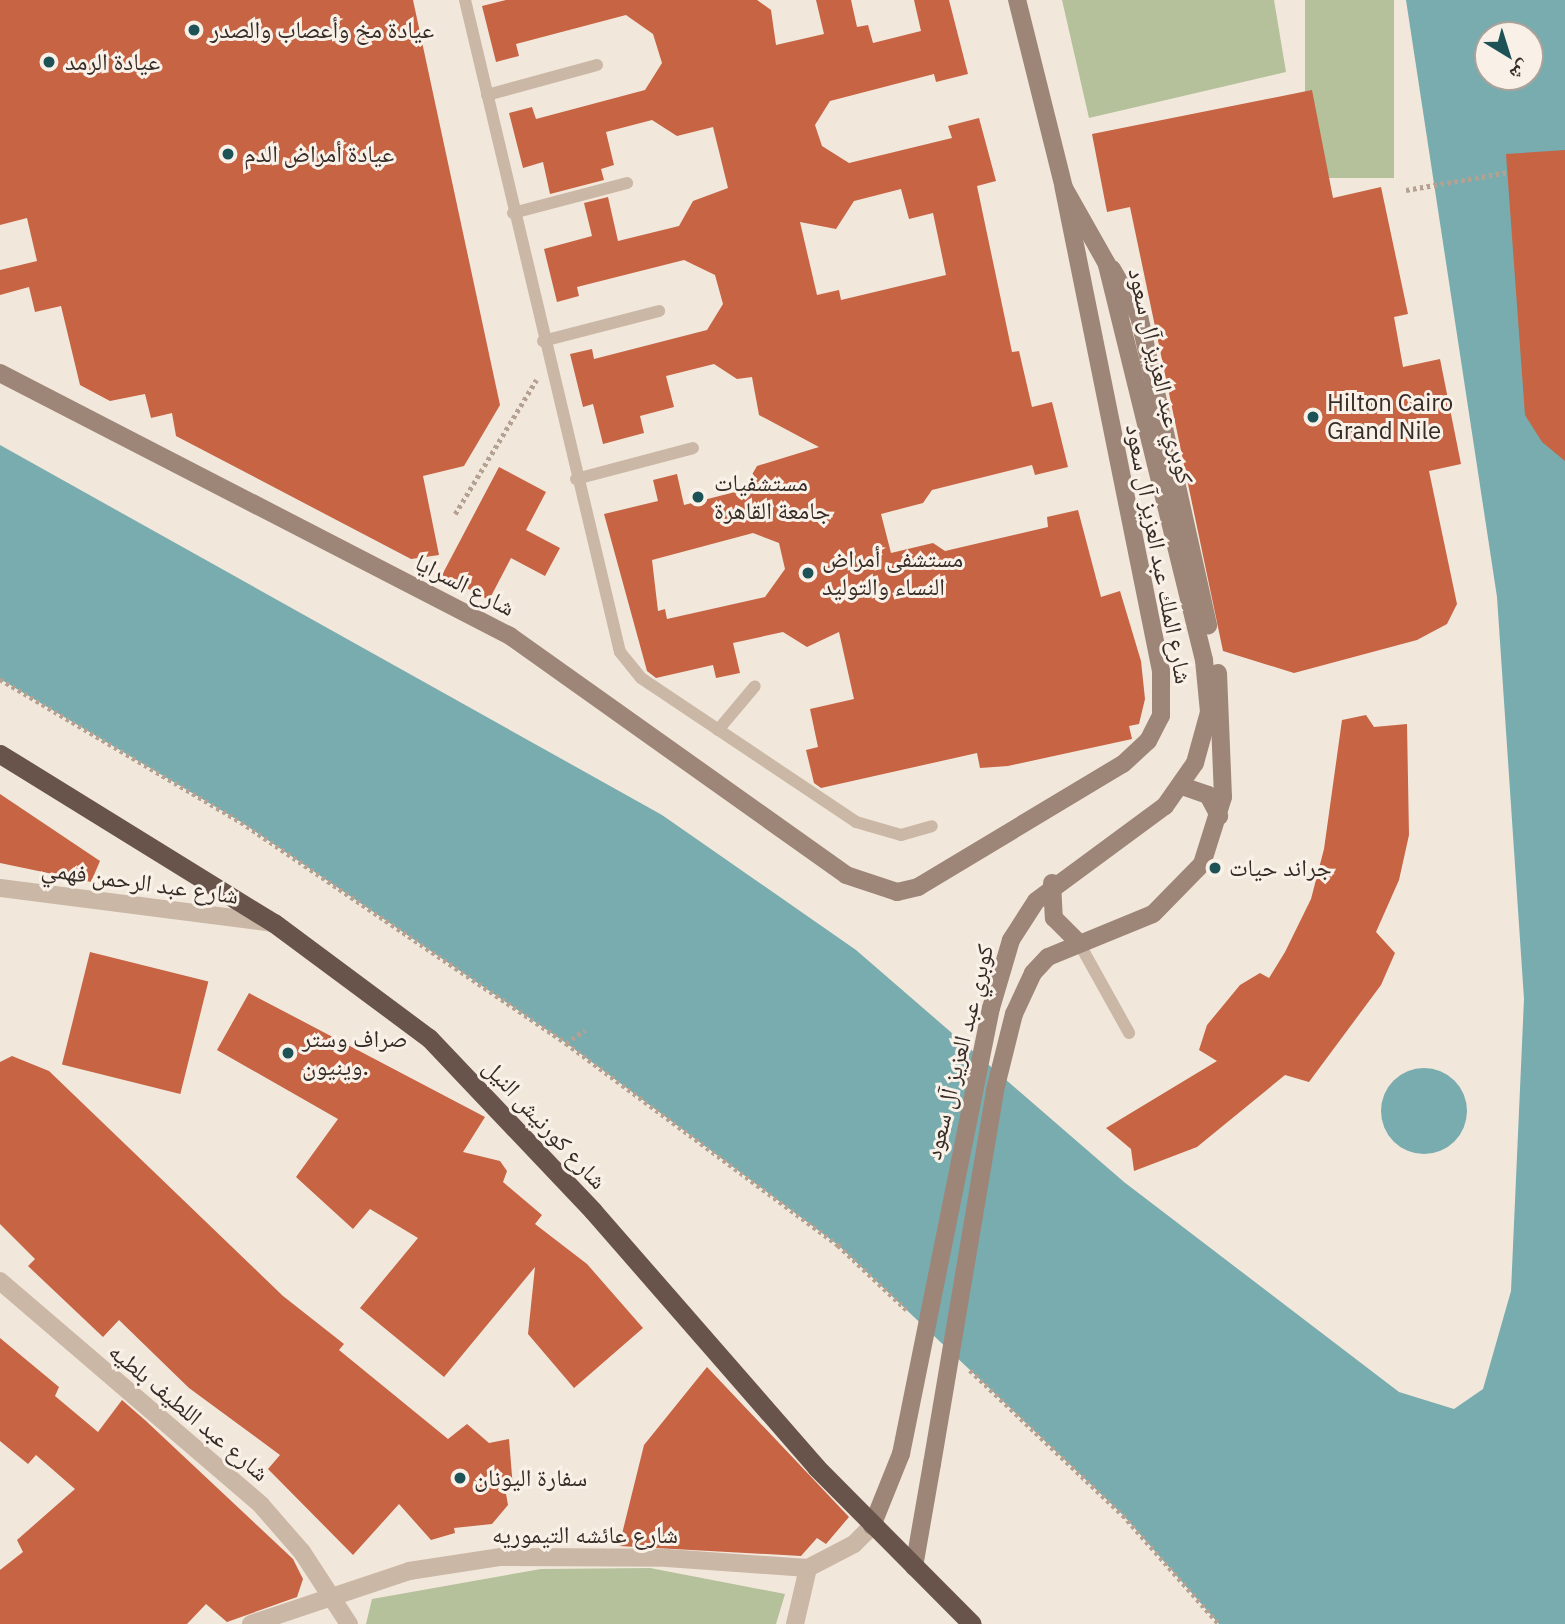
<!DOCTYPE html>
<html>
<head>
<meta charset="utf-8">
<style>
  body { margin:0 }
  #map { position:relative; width:1565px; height:1624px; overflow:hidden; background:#f2e7db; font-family:"IBM Plex Sans","Noto Naskh Arabic",sans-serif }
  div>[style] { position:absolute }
  .green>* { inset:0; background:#b4c19b; transform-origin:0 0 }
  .water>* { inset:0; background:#79acaf }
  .round { border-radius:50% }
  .building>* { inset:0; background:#c66444; transform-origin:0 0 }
  .path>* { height:4.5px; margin-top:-2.25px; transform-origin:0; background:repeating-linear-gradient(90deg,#b5a191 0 3.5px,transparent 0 7px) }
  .service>* { height:12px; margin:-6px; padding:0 6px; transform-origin:6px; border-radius:6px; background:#cab7a6 }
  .minor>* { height:18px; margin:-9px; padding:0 9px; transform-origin:9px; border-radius:9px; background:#cab7a6 }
  .secondary>* { height:18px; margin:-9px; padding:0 9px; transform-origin:9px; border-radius:9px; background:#9d8678 }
  .trunk>* { height:19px; margin:-9.5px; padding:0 9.5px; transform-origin:9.5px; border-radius:9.5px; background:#68544b }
  .secondary-bridge>* { height:18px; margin:-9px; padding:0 9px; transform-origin:9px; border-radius:9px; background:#9d8678 }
  .dots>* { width:19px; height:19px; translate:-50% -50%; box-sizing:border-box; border:4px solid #f9f1e7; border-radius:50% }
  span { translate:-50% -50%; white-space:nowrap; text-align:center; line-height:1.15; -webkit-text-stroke:6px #f9f1e7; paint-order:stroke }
  .poi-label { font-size:24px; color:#362c27 }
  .left { translate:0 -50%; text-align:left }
  .street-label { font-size:24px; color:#362c27 }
  .north { position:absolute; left:1474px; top:21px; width:70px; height:70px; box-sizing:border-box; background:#f9f1e7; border:2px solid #aba29a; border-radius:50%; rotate:142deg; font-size:19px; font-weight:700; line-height:28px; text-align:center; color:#362c27 }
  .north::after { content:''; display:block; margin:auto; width:24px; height:32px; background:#1d5357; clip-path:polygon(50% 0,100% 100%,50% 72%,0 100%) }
</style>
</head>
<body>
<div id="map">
  <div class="green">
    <div style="clip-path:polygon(1062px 0,1274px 0,1286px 72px,1089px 118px)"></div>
    <div style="left:1305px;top:0;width:89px;height:178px"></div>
    <div style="clip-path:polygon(650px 1568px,785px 1594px,776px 1624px,366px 1624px,372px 1599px,541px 1569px)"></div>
  </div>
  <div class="water">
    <div style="clip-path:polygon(evenodd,1406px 0,1565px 0,1565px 1624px,1219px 1624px,1123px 1515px,838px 1245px,566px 1043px,241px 822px,0 679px,0 445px,662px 815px,856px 950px,1124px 1182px,1399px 1392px,1454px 1409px,1483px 1389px,1511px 1291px,1524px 999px,1497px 597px,1406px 0,1488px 35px,1530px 35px,1530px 77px,1488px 77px,1488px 35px)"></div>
    <div class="round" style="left:1381px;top:1068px;width:86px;height:86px"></div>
  </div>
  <div class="building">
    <div style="clip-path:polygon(0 0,413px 0,500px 405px,464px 466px,423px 476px,439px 555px,411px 559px,176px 436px,172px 413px,151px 418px,145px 394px,110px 401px,80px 385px,61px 306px,35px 312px,29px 287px,0 295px,0 270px,37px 261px,27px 218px,0 225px)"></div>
    <div style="clip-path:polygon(evenodd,506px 0,757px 0,771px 10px,776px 45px,824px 34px,816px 0,851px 0,857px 27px,868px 25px,873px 43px,921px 31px,914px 0,949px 0,968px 74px,936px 82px,934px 74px,830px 101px,815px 125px,822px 146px,849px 163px,952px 138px,948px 126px,979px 118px,996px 181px,977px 186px,1012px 352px,1019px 351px,1032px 407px,1052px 402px,1068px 467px,1035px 475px,1032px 465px,932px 490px,923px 503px,881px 514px,891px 553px,933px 543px,945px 551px,1048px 527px,1047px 517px,1078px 510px,1101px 597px,1120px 591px,1141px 661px,1145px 699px,1139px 724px,1129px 726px,1132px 739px,1008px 766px,980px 768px,977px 753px,821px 788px,814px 783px,806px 750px,818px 747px,810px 709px,854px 699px,839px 632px,807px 647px,783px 632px,733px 643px,740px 673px,716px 678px,713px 665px,656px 678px,647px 671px,604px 514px,658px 501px,653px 480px,677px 474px,684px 505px,743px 490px,757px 466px,819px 447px,759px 415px,752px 377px,737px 379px,714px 364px,666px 376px,674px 407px,640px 416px,644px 433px,603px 444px,593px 404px,583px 407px,570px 354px,592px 349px,594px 359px,707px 330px,723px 304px,715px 275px,684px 260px,577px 287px,579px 296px,557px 302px,544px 249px,592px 236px,584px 203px,608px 197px,618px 241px,679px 226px,693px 201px,728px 188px,713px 127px,677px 136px,652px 120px,606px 132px,614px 165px,601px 169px,604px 180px,550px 194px,543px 162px,523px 168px,509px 113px,532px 107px,536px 119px,645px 90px,662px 63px,653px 34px,626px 15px,516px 44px,519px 56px,496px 62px,482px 6px,506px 0,901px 189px,909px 219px,933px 213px,946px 275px,841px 300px,839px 290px,817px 295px,800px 222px,836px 229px,854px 201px,901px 189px,506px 0,753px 533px,779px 543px,785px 569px,765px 597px,667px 619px,665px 609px,658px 611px,652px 560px,753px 533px)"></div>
    <div style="clip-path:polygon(1312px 90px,1333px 198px,1381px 187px,1408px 314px,1394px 317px,1403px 367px,1440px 359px,1461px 464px,1429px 471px,1457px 604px,1447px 624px,1417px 640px,1294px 673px,1223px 651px,1130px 207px,1107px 212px,1092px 134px)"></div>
    <div style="clip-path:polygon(1565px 150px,1565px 461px,1542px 442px,1525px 415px,1506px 154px)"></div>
    <div style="clip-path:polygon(499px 467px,546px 492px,526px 530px,560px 548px,545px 576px,511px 558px,489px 600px,442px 575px)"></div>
    <div style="clip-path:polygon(1366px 715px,1374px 727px,1407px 724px,1409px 835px,1399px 880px,1376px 932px,1395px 953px,1381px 985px,1309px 1082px,1285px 1075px,1197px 1147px,1134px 1171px,1131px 1149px,1106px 1128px,1217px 1061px,1199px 1050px,1207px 1025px,1240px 985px,1260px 973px,1269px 978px,1285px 952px,1311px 899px,1324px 849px,1342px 720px)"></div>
    <div style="clip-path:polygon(0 794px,100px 861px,91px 882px,0 863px)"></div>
    <div style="left:90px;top:952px;width:122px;height:116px;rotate:14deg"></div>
    <div style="clip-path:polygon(249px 993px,485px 1117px,463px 1152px,500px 1161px,507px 1171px,503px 1182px,542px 1215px,535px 1224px,587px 1264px,643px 1328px,574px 1388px,528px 1334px,535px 1267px,444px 1377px,360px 1308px,418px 1238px,370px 1209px,353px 1229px,296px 1177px,338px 1119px,217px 1050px)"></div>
    <div style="clip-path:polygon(12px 1056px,49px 1071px,283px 1296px,344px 1344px,339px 1350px,448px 1439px,467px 1424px,489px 1443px,509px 1439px,513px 1488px,505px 1488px,508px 1505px,492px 1524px,454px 1528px,455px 1533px,431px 1540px,399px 1504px,353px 1555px,268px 1469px,280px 1455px,189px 1388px,119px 1320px,103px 1337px,28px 1266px,35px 1259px,0 1224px,0 1062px)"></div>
    <div style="clip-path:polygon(0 1338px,59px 1387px,55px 1396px,98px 1432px,122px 1400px,146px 1421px,293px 1559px,303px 1579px,297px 1597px,227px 1622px,206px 1604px,187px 1624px,0 1624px,0 1570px,23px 1552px,17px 1540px,75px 1489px,36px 1455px,28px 1464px,0 1441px)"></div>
    <div style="clip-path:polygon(707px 1367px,849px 1517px,826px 1544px,817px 1538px,801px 1556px,619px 1546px,644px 1445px)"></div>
  </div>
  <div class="path">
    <div style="left:1406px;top:190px;width:104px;rotate:-10deg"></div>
    <div style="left:455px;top:514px;width:157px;rotate:-58.8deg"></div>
    <div style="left:0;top:679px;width:280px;rotate:30.7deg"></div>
    <div style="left:241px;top:822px;width:393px;rotate:34.2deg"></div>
    <div style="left:566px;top:1043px;width:339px;rotate:36.6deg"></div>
    <div style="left:838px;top:1245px;width:96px;rotate:43.3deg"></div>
    <div style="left:566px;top:1043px;width:23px;rotate:-34deg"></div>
    <div style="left:970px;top:1370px;width:211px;rotate:43.5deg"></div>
    <div style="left:1123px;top:1515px;width:145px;rotate:48.6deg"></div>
  </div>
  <div class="service">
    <div style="left:465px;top:0;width:670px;rotate:76.63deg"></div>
    <div style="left:620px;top:652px;width:33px;rotate:51deg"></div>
    <div style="left:641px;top:678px;width:259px;rotate:33.8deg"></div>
    <div style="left:856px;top:822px;width:47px;rotate:16.1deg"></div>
    <div style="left:901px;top:835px;width:32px;rotate:-16deg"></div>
    <div style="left:487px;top:95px;width:114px;rotate:-15.3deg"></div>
    <div style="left:513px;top:213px;width:118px;rotate:-14.7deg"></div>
    <div style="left:543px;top:341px;width:120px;rotate:-14.5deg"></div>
    <div style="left:576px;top:479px;width:121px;rotate:-14.8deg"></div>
    <div style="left:718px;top:730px;width:57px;rotate:-49.9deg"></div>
    <div style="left:1079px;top:943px;width:103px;rotate:60.9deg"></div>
  </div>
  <div class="minor">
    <div style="left:0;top:888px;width:276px;rotate:7.3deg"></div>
    <div style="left:0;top:1281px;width:344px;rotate:40.6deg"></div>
    <div style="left:261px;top:1505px;width:62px;rotate:48.9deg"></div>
    <div style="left:302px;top:1552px;width:86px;rotate:56.9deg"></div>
    <div style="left:251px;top:1624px;width:167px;rotate:-18.5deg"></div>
    <div style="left:409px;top:1571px;width:93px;rotate:-8.7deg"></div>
    <div style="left:501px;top:1557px;width:166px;rotate:0.3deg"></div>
    <div style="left:667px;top:1558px;width:141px;rotate:4.1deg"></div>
    <div style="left:808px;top:1568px;width:52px;rotate:-27.6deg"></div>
    <div style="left:854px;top:1544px;width:25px;rotate:-45deg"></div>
    <div style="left:795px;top:1624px;width:57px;rotate:-76.9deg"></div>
  </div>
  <div class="secondary">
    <div style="left:1112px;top:269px;width:54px;rotate:60.1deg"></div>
    <div style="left:1139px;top:316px;width:317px;rotate:77.4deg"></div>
    <div style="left:0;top:373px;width:574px;rotate:27.28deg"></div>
    <div style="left:510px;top:636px;width:412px;rotate:35.4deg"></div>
    <div style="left:846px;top:875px;width:54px;rotate:18.4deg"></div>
    <div style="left:897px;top:892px;width:22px;rotate:-13deg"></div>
    <div style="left:918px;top:887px;width:239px;rotate:-31deg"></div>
    <div style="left:1123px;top:764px;width:34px;rotate:-43deg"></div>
    <div style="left:1148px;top:741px;width:28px;rotate:-63deg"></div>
    <div style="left:1161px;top:716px;width:45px;rotate:-90deg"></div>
    <div style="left:1161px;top:671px;width:493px;rotate:-101.4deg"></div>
    <div style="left:1182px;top:786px;width:28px;rotate:19deg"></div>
    <div style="left:1208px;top:795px;width:24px;rotate:62deg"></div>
    <div style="left:1052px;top:883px;width:35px;rotate:87deg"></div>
    <div style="left:1054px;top:918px;width:35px;rotate:45deg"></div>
    <div style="left:991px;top:1008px;width:71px;rotate:-73.6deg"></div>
    <div style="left:1011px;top:940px;width:46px;rotate:-57.3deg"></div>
    <div style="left:1036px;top:901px;width:160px;rotate:-36.4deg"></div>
    <div style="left:1165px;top:806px;width:52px;rotate:-55.1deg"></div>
    <div style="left:1195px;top:763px;width:53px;rotate:-74.6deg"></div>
    <div style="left:1209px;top:712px;width:52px;rotate:-95.5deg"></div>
    <div style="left:1204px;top:660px;width:408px;rotate:-103.8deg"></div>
    <div style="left:1107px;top:264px;width:87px;rotate:-119.5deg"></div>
    <div style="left:1064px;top:188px;width:194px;rotate:-104deg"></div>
    <div style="left:1014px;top:1014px;width:45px;rotate:-65.1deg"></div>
    <div style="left:1033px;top:973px;width:22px;rotate:-47deg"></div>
    <div style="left:1048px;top:957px;width:113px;rotate:-22.3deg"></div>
    <div style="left:1153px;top:914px;width:70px;rotate:-45.6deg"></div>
    <div style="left:1202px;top:864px;width:70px;rotate:-72.6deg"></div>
    <div style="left:1223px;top:797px;width:124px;rotate:-92.3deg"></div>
    <div style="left:872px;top:1526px;width:78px;rotate:-68.1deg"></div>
    <div style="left:914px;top:1567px;width:105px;rotate:-80.1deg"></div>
  </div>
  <div class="trunk">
    <div style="left:0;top:754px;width:322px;rotate:31.7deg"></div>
    <div style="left:274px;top:923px;width:193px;rotate:36.6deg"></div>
    <div style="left:429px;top:1038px;width:238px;rotate:46.5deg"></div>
    <div style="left:593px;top:1211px;width:340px;rotate:48.9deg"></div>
    <div style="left:816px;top:1467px;width:221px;rotate:45.2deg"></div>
  </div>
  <div class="secondary-bridge">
    <div style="left:901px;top:1454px;width:455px;rotate:-78.6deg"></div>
    <div style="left:932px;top:1464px;width:379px;rotate:-80.4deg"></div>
    <div style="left:995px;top:1090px;width:78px;rotate:-76deg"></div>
  </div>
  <div class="dots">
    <div style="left:194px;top:30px;background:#1d5357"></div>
    <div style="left:49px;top:62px;background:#1d5357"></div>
    <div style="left:228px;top:154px;background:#1d5357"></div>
    <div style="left:1313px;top:417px;background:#1d5357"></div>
    <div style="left:698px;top:497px;background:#1d5357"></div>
    <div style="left:808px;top:573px;background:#1d5357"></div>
    <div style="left:1215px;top:868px;background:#1d5357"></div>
    <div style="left:288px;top:1053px;background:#1d5357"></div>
    <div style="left:460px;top:1478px;background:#1d5357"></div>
  </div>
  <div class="poi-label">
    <span class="left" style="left:210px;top:30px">عيادة مخ وأعصاب والصدر</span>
    <span class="left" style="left:65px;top:62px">عيادة الرمد</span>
    <span class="left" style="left:244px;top:154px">عيادة أمراض الدم</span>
    <span class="left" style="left:1327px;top:417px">Hilton Cairo<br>Grand Nile</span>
    <span class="left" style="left:714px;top:497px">مستشفيات<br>جامعة القاهرة</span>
    <span class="left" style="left:822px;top:573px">مستشفى أمراض<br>النساء والتوليد</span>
    <span class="left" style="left:1229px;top:868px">جراند حيات</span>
    <span class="left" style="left:302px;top:1053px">صراف وستر<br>وينيون.</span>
    <span class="left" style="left:474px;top:1478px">سفارة اليونان</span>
  </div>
  <div class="street-label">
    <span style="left:1161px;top:376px;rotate:77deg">كوبري عبد العزيز آل سعود</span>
    <span style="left:1159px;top:554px;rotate:79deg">شارع الملك عبد العزيز آل سعود</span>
    <span style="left:465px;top:585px;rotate:27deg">شارع السرايا</span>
    <span style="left:140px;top:882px;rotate:8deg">شارع عبد الرحمن فهمي</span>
    <span style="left:959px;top:1052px;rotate:-76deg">كوبري عبد العزيز آل سعود</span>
    <span style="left:545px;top:1124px;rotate:47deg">شارع كورنيش النيل</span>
    <span style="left:189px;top:1412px;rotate:40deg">شارع عبد اللطيف بلطيه</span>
    <span style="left:585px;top:1535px">شارع عائشه التيموريه</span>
  </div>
  <div class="north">ش</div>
</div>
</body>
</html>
